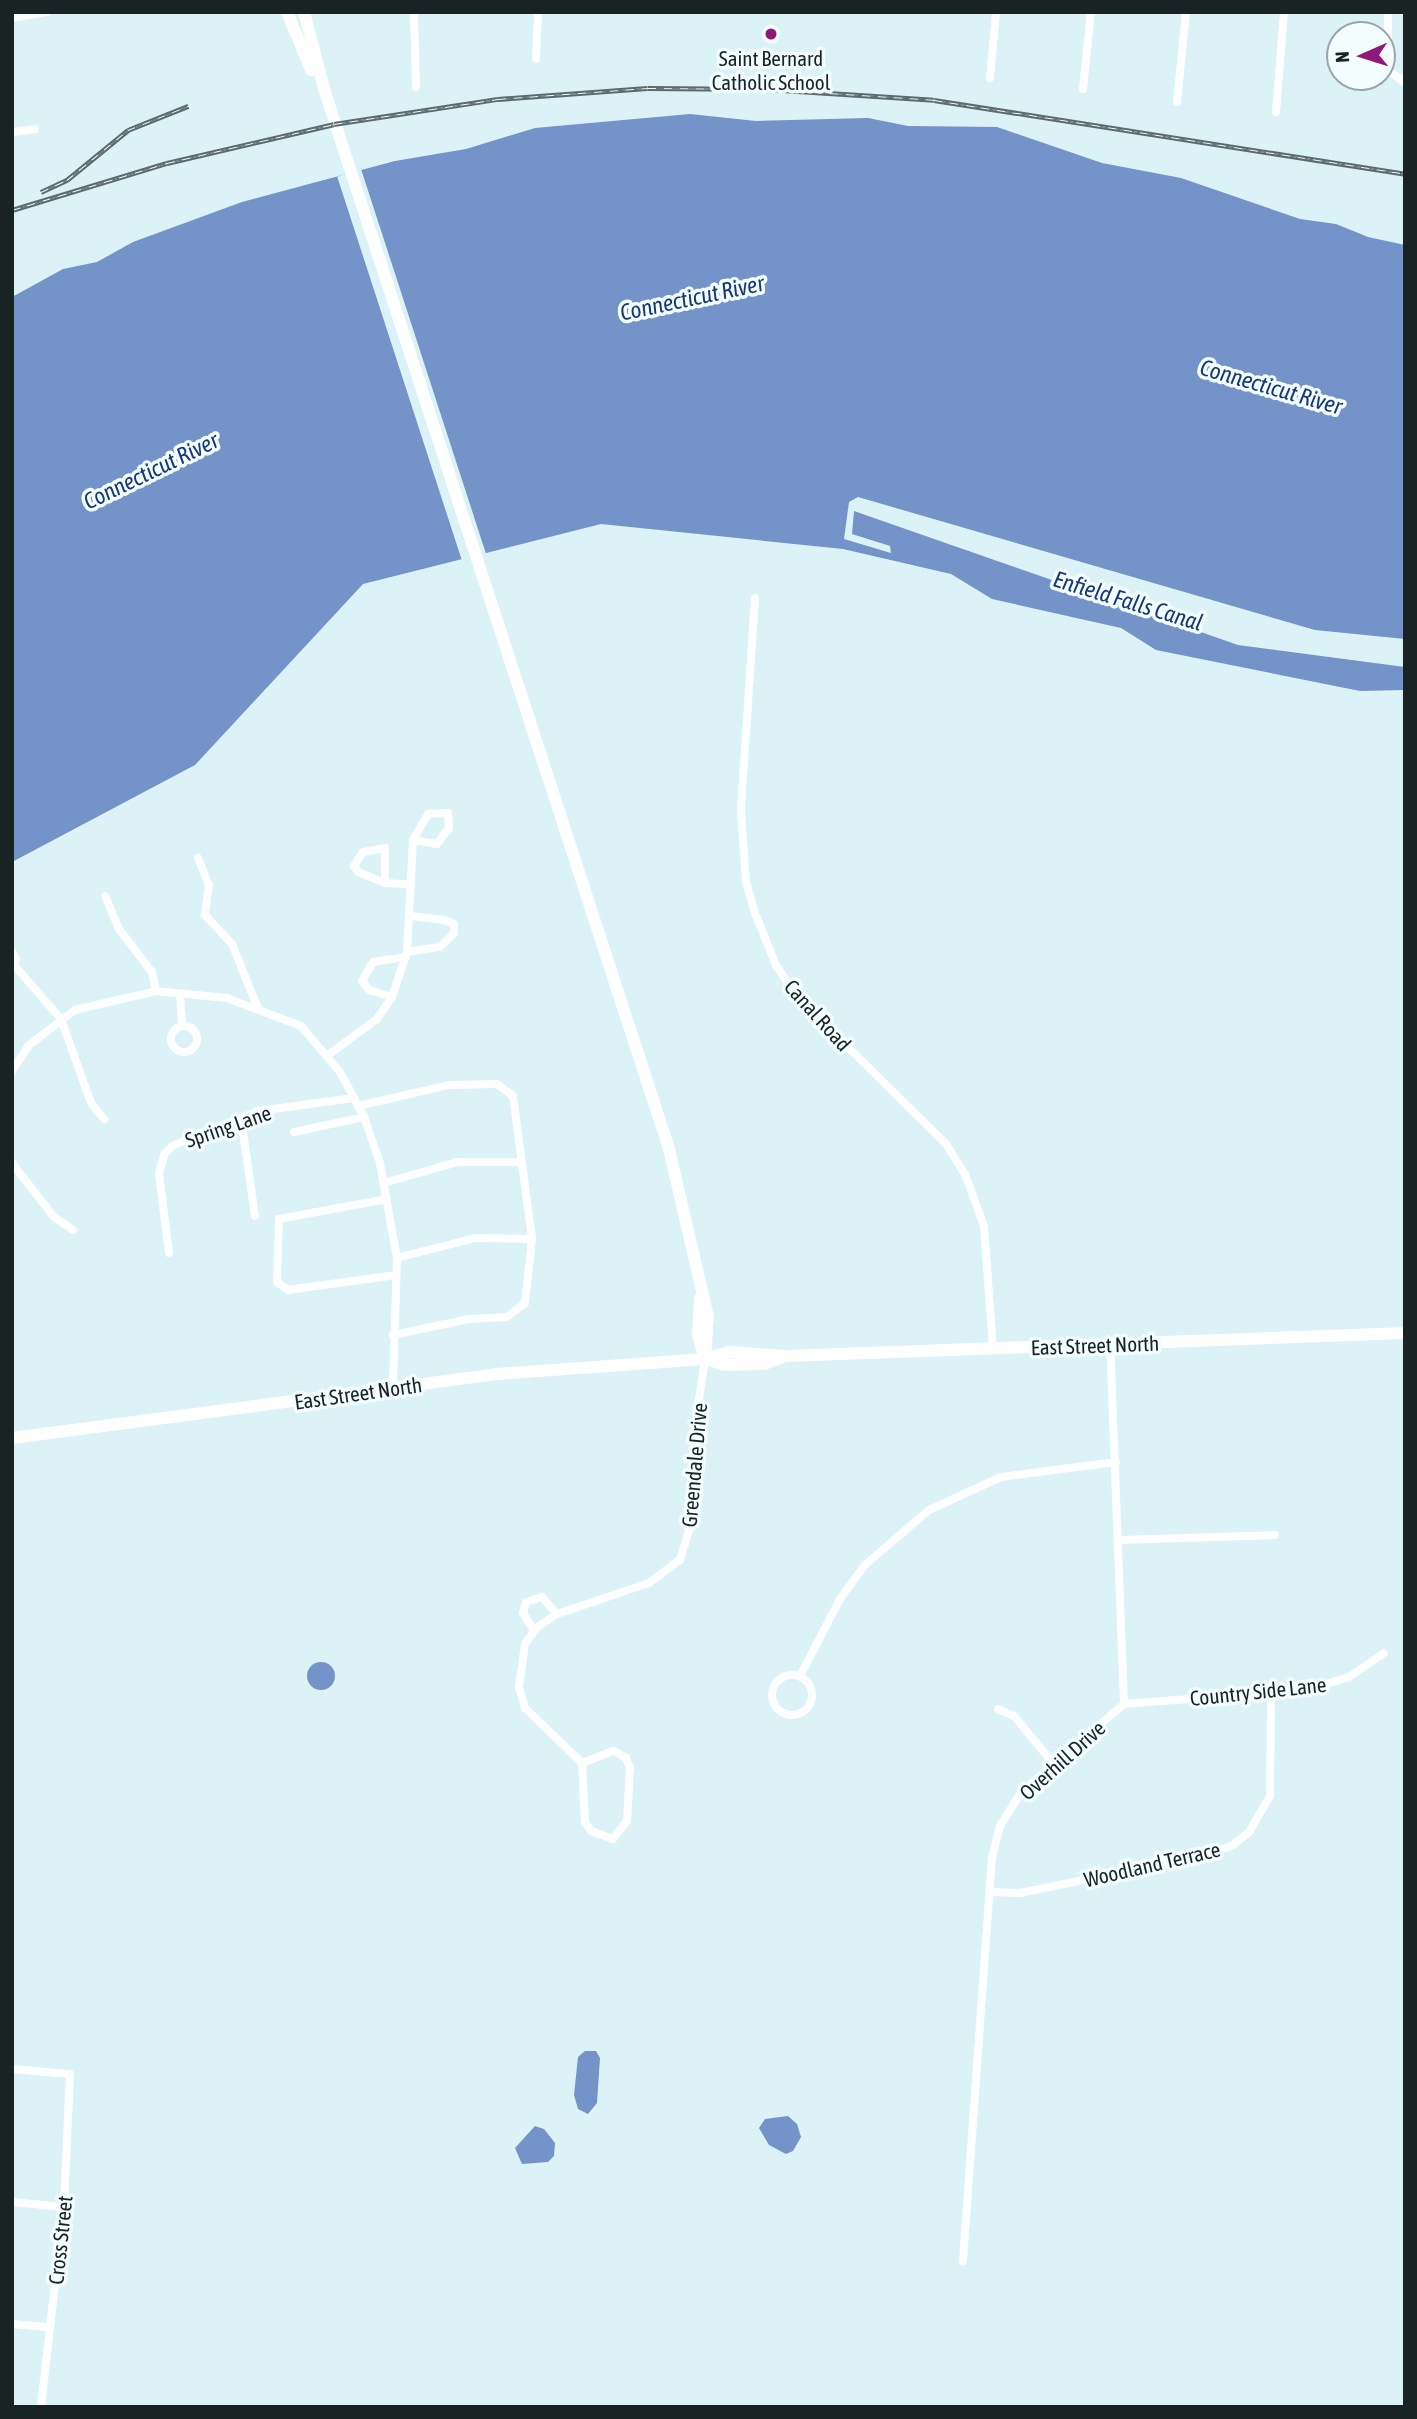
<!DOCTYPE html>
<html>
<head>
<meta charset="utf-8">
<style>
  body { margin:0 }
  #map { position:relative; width:1417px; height:2419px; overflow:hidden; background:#dbf2f7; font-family:"Asap Condensed",sans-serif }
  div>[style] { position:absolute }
  .water>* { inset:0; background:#7493c8 }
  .round { border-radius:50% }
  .pier>* { inset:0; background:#dbf2f7; transform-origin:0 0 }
  .street>* { height:8px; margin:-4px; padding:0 4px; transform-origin:4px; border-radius:4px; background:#fff }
  .street>.ring { margin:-4px; padding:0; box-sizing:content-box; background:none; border:8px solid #fff; border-radius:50% }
  .secondary>* { height:12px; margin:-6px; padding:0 6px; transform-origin:6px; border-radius:6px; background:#fff }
  .primary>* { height:12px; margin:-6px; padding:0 6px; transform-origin:6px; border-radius:6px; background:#fff }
  .rail>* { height:5px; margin-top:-2.5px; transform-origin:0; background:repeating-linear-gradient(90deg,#f3fdfe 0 8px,#5c6a6c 0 16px); box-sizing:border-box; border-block:2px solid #5c6a6c }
  .dots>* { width:19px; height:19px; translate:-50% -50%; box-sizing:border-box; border:4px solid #f3fdfe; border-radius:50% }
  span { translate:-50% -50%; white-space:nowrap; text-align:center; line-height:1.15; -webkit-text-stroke:7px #f3fdfe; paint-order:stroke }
  .poi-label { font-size:21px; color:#1a2324 }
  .street-label { font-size:21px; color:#1a2324 }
  .water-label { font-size:23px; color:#163879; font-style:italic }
  .frame { position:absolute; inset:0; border:14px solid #1a2324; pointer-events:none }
  .north { position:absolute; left:1326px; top:21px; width:70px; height:70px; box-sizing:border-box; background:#f3fdfe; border:2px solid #9ca6a7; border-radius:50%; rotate:267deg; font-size:19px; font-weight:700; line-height:28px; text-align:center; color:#1a2324 }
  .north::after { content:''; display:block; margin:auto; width:24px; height:32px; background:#8e1979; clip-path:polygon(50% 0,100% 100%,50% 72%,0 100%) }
</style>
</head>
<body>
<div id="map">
  <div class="water">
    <div style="clip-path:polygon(690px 114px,756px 121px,868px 118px,908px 126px,997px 127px,1102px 163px,1181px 178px,1300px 219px,1336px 224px,1368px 237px,1405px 245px,1405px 639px,1315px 630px,858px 497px,849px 502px,844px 539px,891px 553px,890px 546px,852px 534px,854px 511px,1238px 645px,1405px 667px,1405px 690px,1360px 691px,1156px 650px,1121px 628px,992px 599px,951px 574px,843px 549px,601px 524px,363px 584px,195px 765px,12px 862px,12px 297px,63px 269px,97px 262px,133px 242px,242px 202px,395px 161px,466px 149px,535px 128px)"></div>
    <div class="round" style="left:307px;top:1662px;width:28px;height:28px"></div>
    <div style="clip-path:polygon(585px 2051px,596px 2051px,600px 2058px,597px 2103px,588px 2114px,578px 2109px,574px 2095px,578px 2057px)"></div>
    <div style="clip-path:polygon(788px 2116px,797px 2124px,801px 2137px,793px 2151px,786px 2154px,769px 2145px,759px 2128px,765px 2119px)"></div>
    <div style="clip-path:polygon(535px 2126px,544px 2129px,555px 2143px,554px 2156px,548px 2162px,522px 2164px,515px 2148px)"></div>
  </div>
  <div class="pier">
    <div style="left:361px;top:169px;width:408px;height:25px;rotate:72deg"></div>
  </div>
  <div class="street">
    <div style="left:414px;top:12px;width:75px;rotate:88.5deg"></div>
    <div style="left:1388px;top:12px;width:58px;rotate:90deg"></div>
    <div style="left:1388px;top:70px;width:21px;rotate:37deg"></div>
    <div style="left:12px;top:18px;width:36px;rotate:-10deg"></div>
    <div style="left:536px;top:59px;width:47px;rotate:-87.6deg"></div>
    <div style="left:990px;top:78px;width:66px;rotate:-84.8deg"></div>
    <div style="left:1083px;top:89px;width:77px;rotate:-84.1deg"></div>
    <div style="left:1177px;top:102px;width:90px;rotate:-84.3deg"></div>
    <div style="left:1276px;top:112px;width:100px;rotate:-85.4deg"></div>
    <div style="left:12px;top:132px;width:23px;rotate:-7deg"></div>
    <div style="left:755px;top:598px;width:212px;rotate:93.8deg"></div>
    <div style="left:741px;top:810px;width:72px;rotate:86deg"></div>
    <div style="left:746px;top:882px;width:32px;rotate:74deg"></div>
    <div style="left:755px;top:913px;width:56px;rotate:68deg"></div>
    <div style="left:776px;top:965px;width:37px;rotate:57deg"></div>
    <div style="left:796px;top:996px;width:211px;rotate:44.6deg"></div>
    <div style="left:946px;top:1144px;width:36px;rotate:58deg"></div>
    <div style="left:965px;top:1174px;width:55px;rotate:69.9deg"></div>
    <div style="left:984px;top:1226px;width:123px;rotate:85.8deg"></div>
    <div style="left:198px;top:858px;width:29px;rotate:68deg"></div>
    <div style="left:209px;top:885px;width:30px;rotate:98deg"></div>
    <div style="left:205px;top:915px;width:40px;rotate:47deg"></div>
    <div style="left:232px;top:944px;width:67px;rotate:68deg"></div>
    <div style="left:385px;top:883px;width:35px;rotate:-90deg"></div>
    <div style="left:385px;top:848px;width:22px;rotate:170deg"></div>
    <div style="left:363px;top:852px;width:17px;rotate:123deg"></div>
    <div style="left:354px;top:866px;width:7px;rotate:56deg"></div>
    <div style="left:358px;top:872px;width:29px;rotate:22deg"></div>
    <div style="left:385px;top:883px;width:22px;rotate:3deg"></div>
    <div style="left:105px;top:896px;width:36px;rotate:67deg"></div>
    <div style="left:119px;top:929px;width:54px;rotate:52.5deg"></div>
    <div style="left:152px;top:972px;width:19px;rotate:78deg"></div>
    <div style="left:12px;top:952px;width:8px;rotate:60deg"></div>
    <div style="left:16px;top:959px;width:9px;rotate:117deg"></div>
    <div style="left:407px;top:952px;width:33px;rotate:-9deg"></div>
    <div style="left:440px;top:947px;width:20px;rotate:-45deg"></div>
    <div style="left:454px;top:933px;width:9px;rotate:-90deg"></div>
    <div style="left:454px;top:924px;width:11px;rotate:-158deg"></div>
    <div style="left:444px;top:920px;width:34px;rotate:-173deg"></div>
    <div style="left:14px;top:965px;width:72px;rotate:49deg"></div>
    <div style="left:61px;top:1019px;width:89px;rotate:70.3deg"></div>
    <div style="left:91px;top:1103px;width:21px;rotate:51deg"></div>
    <div style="left:180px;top:994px;width:32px;rotate:86deg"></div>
    <div style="left:392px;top:997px;width:24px;rotate:-163deg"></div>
    <div style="left:369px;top:990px;width:11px;rotate:-128deg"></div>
    <div style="left:362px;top:981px;width:22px;rotate:-60deg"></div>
    <div style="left:373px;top:962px;width:33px;rotate:-9deg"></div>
    <div class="ring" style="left:171px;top:1026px;width:18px;height:18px"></div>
    <div style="left:328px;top:1055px;width:61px;rotate:-36.3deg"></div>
    <div style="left:377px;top:1019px;width:27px;rotate:-56deg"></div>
    <div style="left:392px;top:997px;width:47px;rotate:-71.6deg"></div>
    <div style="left:407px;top:952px;width:112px;rotate:-86.9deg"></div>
    <div style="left:413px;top:840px;width:30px;rotate:-60deg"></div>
    <div style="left:428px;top:814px;width:20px;rotate:-3deg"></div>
    <div style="left:448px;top:813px;width:15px;rotate:86deg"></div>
    <div style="left:449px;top:828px;width:20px;rotate:127deg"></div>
    <div style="left:437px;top:844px;width:24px;rotate:-171deg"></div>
    <div style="left:12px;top:1071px;width:30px;rotate:-57deg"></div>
    <div style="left:28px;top:1046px;width:59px;rotate:-37.5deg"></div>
    <div style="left:75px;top:1010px;width:83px;rotate:-13.2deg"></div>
    <div style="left:156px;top:991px;width:71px;rotate:5.6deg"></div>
    <div style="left:227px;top:998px;width:79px;rotate:20.7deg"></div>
    <div style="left:301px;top:1026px;width:60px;rotate:49.7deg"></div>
    <div style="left:340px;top:1072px;width:51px;rotate:61.9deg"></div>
    <div style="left:364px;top:1117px;width:49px;rotate:70.8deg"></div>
    <div style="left:380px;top:1163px;width:97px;rotate:79.9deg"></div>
    <div style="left:397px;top:1258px;width:130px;rotate:91.8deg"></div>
    <div style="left:358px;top:1106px;width:93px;rotate:-13deg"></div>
    <div style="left:449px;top:1085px;width:48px;rotate:-1.2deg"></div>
    <div style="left:497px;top:1084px;width:20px;rotate:37deg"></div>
    <div style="left:513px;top:1096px;width:144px;rotate:82.4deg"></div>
    <div style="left:532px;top:1239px;width:64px;rotate:96.2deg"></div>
    <div style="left:525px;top:1303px;width:23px;rotate:142deg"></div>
    <div style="left:507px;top:1317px;width:38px;rotate:177deg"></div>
    <div style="left:469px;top:1319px;width:78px;rotate:168.1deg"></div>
    <div style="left:241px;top:1118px;width:99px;rotate:81.9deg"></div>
    <div style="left:294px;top:1132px;width:72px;rotate:-12.1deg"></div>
    <div style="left:12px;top:1163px;width:68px;rotate:52.1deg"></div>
    <div style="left:54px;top:1217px;width:23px;rotate:34deg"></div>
    <div style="left:384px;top:1183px;width:76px;rotate:-16deg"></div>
    <div style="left:457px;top:1162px;width:64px"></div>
    <div style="left:387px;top:1199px;width:110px;rotate:169.5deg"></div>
    <div style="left:279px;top:1219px;width:63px;rotate:91.8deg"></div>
    <div style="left:277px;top:1282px;width:14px;rotate:36deg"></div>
    <div style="left:288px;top:1290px;width:109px;rotate:-7.9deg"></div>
    <div style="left:169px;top:1253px;width:80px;rotate:-97.2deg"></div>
    <div style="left:159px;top:1174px;width:20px;rotate:-75deg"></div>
    <div style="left:164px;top:1155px;width:12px;rotate:-48deg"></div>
    <div style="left:172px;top:1146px;width:93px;rotate:-22.1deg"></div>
    <div style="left:258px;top:1111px;width:97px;rotate:-7.7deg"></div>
    <div style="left:397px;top:1258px;width:81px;rotate:-14.4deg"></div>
    <div style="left:475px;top:1238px;width:57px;rotate:1deg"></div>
    <div style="left:1119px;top:1540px;width:156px;rotate:-1.8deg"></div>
    <div style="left:534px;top:1631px;width:21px;rotate:-121deg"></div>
    <div style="left:523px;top:1613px;width:11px;rotate:-75deg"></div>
    <div style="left:526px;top:1602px;width:17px;rotate:-17deg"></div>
    <div style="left:542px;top:1597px;width:23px;rotate:49deg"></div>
    <div class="ring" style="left:772px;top:1675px;width:32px;height:32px"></div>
    <div style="left:800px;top:1676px;width:87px;rotate:-62.5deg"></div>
    <div style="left:840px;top:1599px;width:42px;rotate:-53.7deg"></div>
    <div style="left:865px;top:1565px;width:84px;rotate:-40.7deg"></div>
    <div style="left:929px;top:1510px;width:79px;rotate:-24.6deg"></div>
    <div style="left:1001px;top:1477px;width:116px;rotate:-7.4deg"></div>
    <div style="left:1124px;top:1704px;width:183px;rotate:-4.4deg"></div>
    <div style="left:1306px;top:1690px;width:45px;rotate:-16.8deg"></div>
    <div style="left:1349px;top:1677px;width:42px;rotate:-34.4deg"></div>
    <div style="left:998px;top:1709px;width:17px;rotate:24deg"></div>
    <div style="left:1014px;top:1716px;width:62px;rotate:50.2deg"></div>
    <div style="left:582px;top:1763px;width:34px;rotate:-21deg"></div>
    <div style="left:614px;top:1751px;width:14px;rotate:30deg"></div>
    <div style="left:626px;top:1758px;width:11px;rotate:68deg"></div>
    <div style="left:630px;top:1768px;width:53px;rotate:93.2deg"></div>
    <div style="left:627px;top:1821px;width:23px;rotate:128deg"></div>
    <div style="left:613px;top:1839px;width:23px;rotate:-160deg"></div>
    <div style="left:591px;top:1831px;width:11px;rotate:-124deg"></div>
    <div style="left:585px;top:1822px;width:59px;rotate:-92.9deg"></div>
    <div style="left:582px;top:1763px;width:79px;rotate:-136deg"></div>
    <div style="left:525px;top:1708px;width:22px;rotate:-106deg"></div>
    <div style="left:519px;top:1687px;width:43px;rotate:-82.1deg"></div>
    <div style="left:525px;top:1644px;width:19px;rotate:-55deg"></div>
    <div style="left:536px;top:1628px;width:25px;rotate:-34deg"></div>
    <div style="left:557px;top:1614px;width:97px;rotate:-18.6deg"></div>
    <div style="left:649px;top:1583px;width:39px;rotate:-37deg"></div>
    <div style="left:680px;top:1560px;width:34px;rotate:-73deg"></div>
    <div style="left:690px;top:1527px;width:107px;rotate:-86.8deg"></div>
    <div style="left:696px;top:1420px;width:62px;rotate:-81.6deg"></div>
    <div style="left:990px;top:1892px;width:30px;rotate:2deg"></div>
    <div style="left:1020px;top:1893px;width:191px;rotate:-11.5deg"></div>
    <div style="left:1207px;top:1855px;width:28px;rotate:-21deg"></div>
    <div style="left:1233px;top:1845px;width:21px;rotate:-39deg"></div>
    <div style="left:1249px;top:1832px;width:42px;rotate:-59.7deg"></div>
    <div style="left:1270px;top:1796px;width:103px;rotate:-89.4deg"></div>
    <div style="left:12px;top:2069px;width:58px;rotate:4.9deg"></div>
    <div style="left:70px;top:2074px;width:133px;rotate:92.6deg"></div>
    <div style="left:64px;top:2207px;width:201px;rotate:96.6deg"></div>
    <div style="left:12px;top:2202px;width:52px;rotate:5.5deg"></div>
    <div style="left:963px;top:2261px;width:404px;rotate:-85.9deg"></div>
    <div style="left:992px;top:1858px;width:33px;rotate:-76deg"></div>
    <div style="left:1000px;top:1826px;width:40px;rotate:-58deg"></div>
    <div style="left:1021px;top:1792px;width:135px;rotate:-40.5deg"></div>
    <div style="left:1124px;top:1704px;width:360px;rotate:-92.2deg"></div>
    <div style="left:12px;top:2324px;width:38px;rotate:5deg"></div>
  </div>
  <div class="secondary">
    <div style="left:12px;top:1438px;width:489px;rotate:-7.5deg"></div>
    <div style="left:497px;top:1374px;width:209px;rotate:-4.1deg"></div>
  </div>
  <div class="primary">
    <div style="left:287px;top:12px;width:63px;rotate:67.5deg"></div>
    <div style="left:304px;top:12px;width:83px;rotate:75.3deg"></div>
    <div style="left:325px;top:92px;width:1112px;rotate:71.97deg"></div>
    <div style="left:669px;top:1149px;width:171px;rotate:76.9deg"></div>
    <div style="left:708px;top:1316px;width:43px;rotate:94deg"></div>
    <div style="left:700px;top:1298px;width:37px;rotate:93deg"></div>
    <div style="left:698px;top:1335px;width:22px;rotate:74deg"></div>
    <div style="left:705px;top:1359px;width:25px;rotate:-16deg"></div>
    <div style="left:729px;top:1352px;width:57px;rotate:4deg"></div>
    <div style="left:786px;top:1356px;width:619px;rotate:-2.13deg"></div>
    <div style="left:706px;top:1359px;width:19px;rotate:18deg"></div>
    <div style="left:724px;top:1365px;width:40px;rotate:-1.4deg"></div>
    <div style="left:764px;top:1364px;width:20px;rotate:-20deg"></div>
  </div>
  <div class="rail">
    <div style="left:41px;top:192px;width:29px;rotate:-25deg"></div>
    <div style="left:67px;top:180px;width:79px;rotate:-39.3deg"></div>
    <div style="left:128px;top:130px;width:65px;rotate:-21.8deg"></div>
    <div style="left:12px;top:210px;width:162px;rotate:-16.9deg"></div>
    <div style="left:167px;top:163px;width:171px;rotate:-13.1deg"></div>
    <div style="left:334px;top:124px;width:166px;rotate:-8.7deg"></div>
    <div style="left:498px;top:99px;width:150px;rotate:-4.2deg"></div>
    <div style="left:648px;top:88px;width:118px;rotate:0.5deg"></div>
    <div style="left:766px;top:89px;width:168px;rotate:3.7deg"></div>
    <div style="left:934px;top:100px;width:477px;rotate:8.9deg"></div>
  </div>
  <div class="dots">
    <div style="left:771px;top:34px;background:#8e1979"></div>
  </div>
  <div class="poi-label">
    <span style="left:771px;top:70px">Saint Bernard<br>Catholic School</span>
  </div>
  <div class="street-label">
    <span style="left:818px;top:1015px;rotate:48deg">Canal Road</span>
    <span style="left:228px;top:1126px;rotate:-19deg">Spring Lane</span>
    <span style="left:1095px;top:1345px;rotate:-2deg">East Street North</span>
    <span style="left:358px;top:1393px;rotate:-8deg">East Street North</span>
    <span style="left:694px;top:1465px;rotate:-85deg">Greendale Drive</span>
    <span style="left:1258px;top:1691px;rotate:-6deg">Country Side Lane</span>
    <span style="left:1062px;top:1760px;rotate:-42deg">Overhill Drive</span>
    <span style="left:1152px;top:1864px;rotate:-13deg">Woodland Terrace</span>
    <span style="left:60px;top:2240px;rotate:-84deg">Cross Street</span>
  </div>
  <div class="water-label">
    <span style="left:692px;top:298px;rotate:-12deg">Connecticut River</span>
    <span style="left:1271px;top:387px;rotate:16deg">Connecticut River</span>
    <span style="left:151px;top:471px;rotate:-26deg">Connecticut River</span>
    <span style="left:1128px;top:601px;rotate:17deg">Enfield Falls Canal</span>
  </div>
  <div class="frame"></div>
  <div class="north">N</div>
</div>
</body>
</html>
